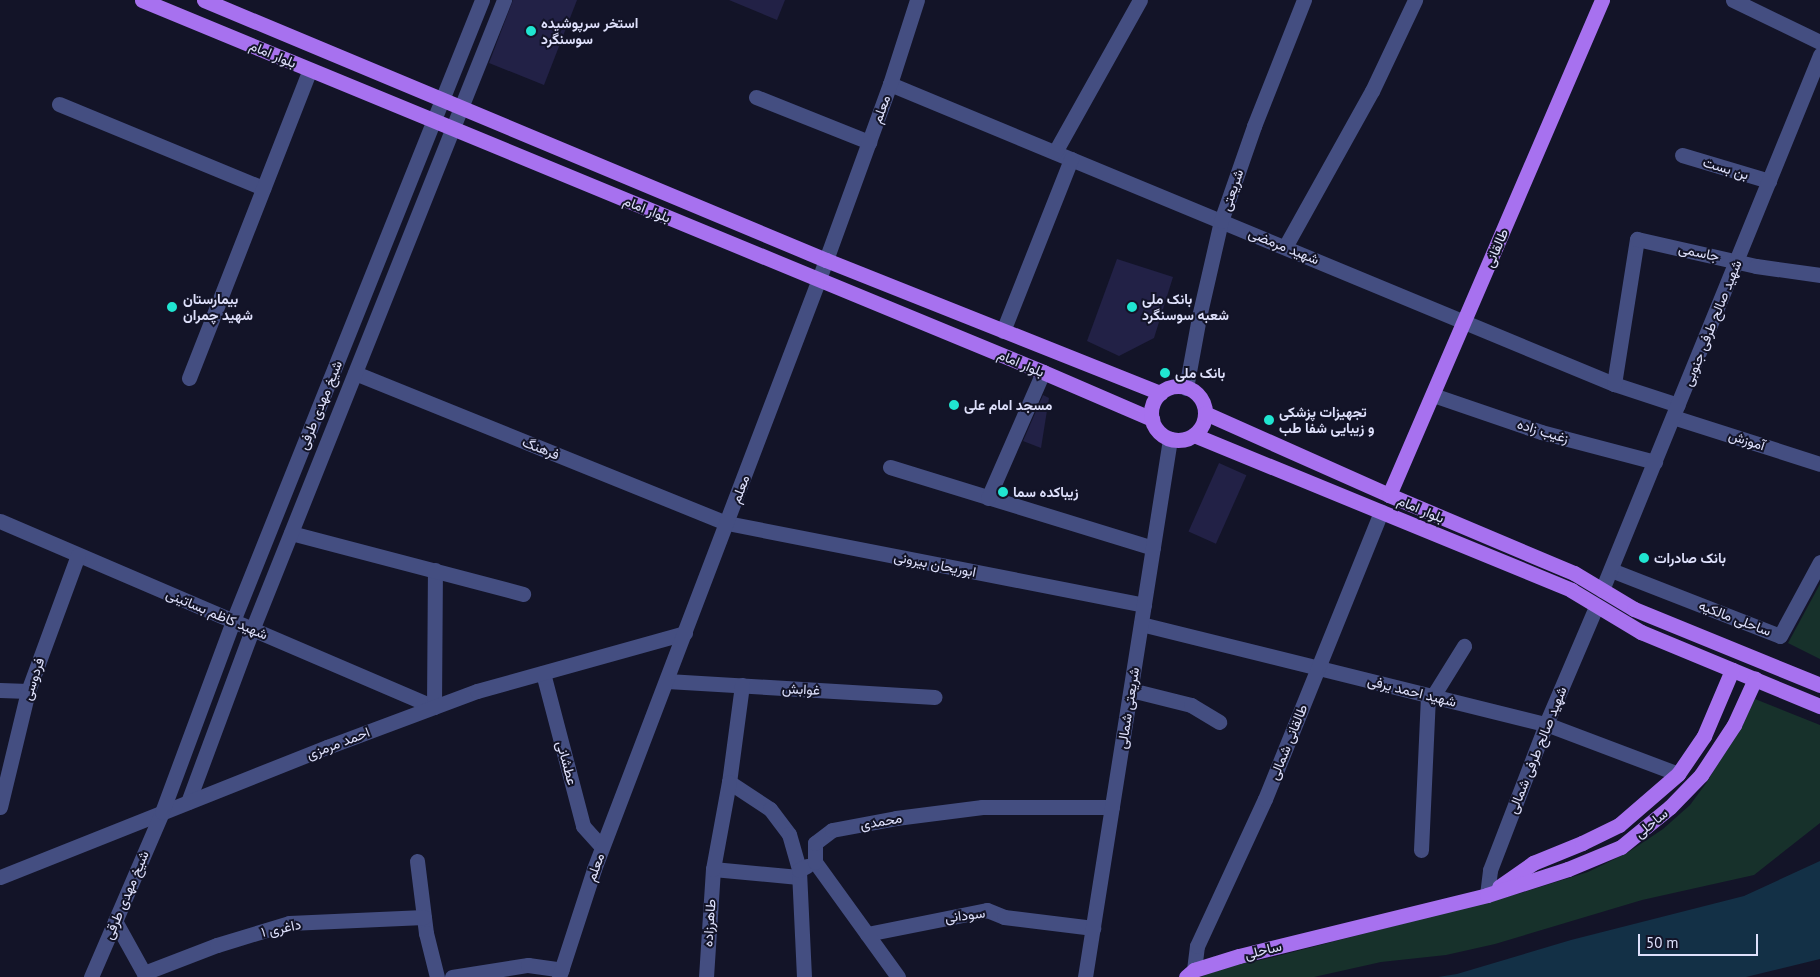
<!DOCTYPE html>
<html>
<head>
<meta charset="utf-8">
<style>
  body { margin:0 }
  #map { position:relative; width:1820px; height:977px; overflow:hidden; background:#131428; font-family:"PT Sans",Vazirmatn,sans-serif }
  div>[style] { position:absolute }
  .green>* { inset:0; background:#17312b }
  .water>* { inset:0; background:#133046 }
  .building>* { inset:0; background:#222146; transform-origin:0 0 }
  .minor>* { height:15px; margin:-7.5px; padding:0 7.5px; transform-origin:7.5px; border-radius:7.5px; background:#444e81 }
  .major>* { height:15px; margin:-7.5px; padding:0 7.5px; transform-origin:7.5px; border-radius:7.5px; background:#a771ef }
  .major>.ring { margin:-7.5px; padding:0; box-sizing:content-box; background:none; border:15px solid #a771ef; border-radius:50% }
  .dots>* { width:14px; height:14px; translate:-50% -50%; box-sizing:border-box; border:2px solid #131428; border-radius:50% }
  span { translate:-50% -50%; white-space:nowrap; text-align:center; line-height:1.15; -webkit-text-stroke:4px #131428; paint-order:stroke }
  .poi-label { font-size:14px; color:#dee0fb; font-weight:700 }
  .left { translate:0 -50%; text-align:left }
  .street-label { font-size:14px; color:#dee0fb }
  .scale { position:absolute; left:1638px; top:934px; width:120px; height:22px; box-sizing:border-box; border:2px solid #dee0fb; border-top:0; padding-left:6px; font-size:15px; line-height:18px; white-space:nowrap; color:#dee0fb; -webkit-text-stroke:4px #131428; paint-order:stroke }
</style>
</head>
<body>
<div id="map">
  <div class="green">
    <div style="clip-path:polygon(1820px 584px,1820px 659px,1788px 643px)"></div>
    <div style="clip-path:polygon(1755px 699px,1820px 725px,1820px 823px,1754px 875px,1642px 900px,1495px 944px,1446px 955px,1381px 962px,1314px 977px,1201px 977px,1228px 966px,1266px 959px,1521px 893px,1588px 872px,1627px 853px,1663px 829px,1690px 805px,1707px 782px)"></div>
  </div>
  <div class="water">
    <div style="clip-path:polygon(1820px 861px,1820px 959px,1746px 977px,1438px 977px,1457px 974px,1571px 940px,1744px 896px)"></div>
  </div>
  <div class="building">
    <div style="clip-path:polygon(513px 0,577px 0,544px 85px,489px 63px)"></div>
    <div style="clip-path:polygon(729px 0,785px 0,777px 20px)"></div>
    <div style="clip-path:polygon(1117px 259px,1173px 277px,1154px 338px,1119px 356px,1087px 341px)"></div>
    <div style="clip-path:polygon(1043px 395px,1049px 398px,1041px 448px,1023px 441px)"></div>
    <div style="left:1219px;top:463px;width:30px;height:75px;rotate:24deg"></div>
  </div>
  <div class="minor">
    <div style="left:1733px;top:0;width:97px;rotate:25.8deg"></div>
    <div style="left:890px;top:84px;width:784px;rotate:22.51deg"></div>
    <div style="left:1614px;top:384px;width:67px;rotate:18.2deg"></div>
    <div style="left:756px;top:97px;width:122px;rotate:21.7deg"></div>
    <div style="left:59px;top:104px;width:221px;rotate:22.4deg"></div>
    <div style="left:1055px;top:152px;width:174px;rotate:-60.8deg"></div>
    <div style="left:1682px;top:155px;width:91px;rotate:16.6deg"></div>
    <div style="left:1285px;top:247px;width:179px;rotate:-60.9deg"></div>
    <div style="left:1372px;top:91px;width:101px;rotate:-64.7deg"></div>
    <div style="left:1003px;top:331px;width:185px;rotate:-68.4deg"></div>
    <div style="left:355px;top:373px;width:401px;rotate:22deg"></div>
    <div style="left:727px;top:523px;width:425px;rotate:11.1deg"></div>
    <div style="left:189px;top:378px;width:331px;rotate:-68.6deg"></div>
    <div style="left:1614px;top:384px;width:147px;rotate:-81deg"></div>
    <div style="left:1637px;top:239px;width:122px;rotate:12.8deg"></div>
    <div style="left:1756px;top:266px;width:65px;rotate:8deg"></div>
    <div style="left:1186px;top:388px;width:72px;rotate:-79.6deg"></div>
    <div style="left:1199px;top:317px;width:98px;rotate:-77.1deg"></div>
    <div style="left:1221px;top:221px;width:101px;rotate:-70.8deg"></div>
    <div style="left:1254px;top:126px;width:136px;rotate:-68.4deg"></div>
    <div style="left:1433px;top:395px;width:114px;rotate:18.9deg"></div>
    <div style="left:1541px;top:432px;width:118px;rotate:14.7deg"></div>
    <div style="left:1673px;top:417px;width:154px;rotate:17.7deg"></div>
    <div style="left:890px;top:467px;width:275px;rotate:17.1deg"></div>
    <div style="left:988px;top:498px;width:137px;rotate:-66.4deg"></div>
    <div style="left:0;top:521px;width:472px;rotate:23.2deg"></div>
    <div style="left:434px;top:707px;width:137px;rotate:-89.6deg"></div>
    <div style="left:291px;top:533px;width:240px;rotate:14.7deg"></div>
    <div style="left:1611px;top:570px;width:181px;rotate:21.3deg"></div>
    <div style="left:1780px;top:636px;width:84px;rotate:-61.6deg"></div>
    <div style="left:1602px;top:590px;width:578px;rotate:-67.83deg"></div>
    <div style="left:1141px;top:624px;width:417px;rotate:13.9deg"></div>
    <div style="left:1546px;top:724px;width:141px;rotate:20.7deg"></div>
    <div style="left:543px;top:673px;width:158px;rotate:75.3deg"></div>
    <div style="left:583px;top:826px;width:28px;rotate:48deg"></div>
    <div style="left:667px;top:681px;width:268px;rotate:3.4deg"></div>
    <div style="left:742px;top:685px;width:98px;rotate:97.6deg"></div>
    <div style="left:729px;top:782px;width:49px;rotate:33.4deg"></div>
    <div style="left:770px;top:809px;width:31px;rotate:53deg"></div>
    <div style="left:789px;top:834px;width:37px;rotate:74deg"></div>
    <div style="left:0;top:690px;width:28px;rotate:2deg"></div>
    <div style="left:1131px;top:690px;width:62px;rotate:14deg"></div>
    <div style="left:1191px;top:705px;width:33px;rotate:31deg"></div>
    <div style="left:1433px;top:696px;width:59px;rotate:-58.2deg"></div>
    <div style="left:188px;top:802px;width:184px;rotate:-69.6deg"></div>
    <div style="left:252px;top:630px;width:679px;rotate:-68.2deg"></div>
    <div style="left:0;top:807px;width:119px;rotate:-76.4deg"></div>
    <div style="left:28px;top:691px;width:145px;rotate:-69.8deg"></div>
    <div style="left:1421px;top:850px;width:155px;rotate:-87.4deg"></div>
    <div style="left:417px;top:861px;width:73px;rotate:82.9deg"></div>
    <div style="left:426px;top:933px;width:45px;rotate:76deg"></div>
    <div style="left:713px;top:869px;width:86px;rotate:5.3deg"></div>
    <div style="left:0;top:877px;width:352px;rotate:-21.7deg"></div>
    <div style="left:327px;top:747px;width:160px;rotate:-20.5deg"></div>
    <div style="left:477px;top:691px;width:216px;rotate:-15.6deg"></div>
    <div style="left:1487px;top:895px;width:25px;rotate:-83deg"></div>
    <div style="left:1490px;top:870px;width:156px;rotate:-69deg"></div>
    <div style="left:1546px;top:724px;width:127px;rotate:-66.9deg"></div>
    <div style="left:115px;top:921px;width:64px;rotate:61deg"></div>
    <div style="left:867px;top:934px;width:122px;rotate:-11.3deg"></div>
    <div style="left:987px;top:910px;width:18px;rotate:22deg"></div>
    <div style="left:1004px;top:917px;width:90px;rotate:7deg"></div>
    <div style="left:1194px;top:970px;width:24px;rotate:-83deg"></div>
    <div style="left:1197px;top:946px;width:162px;rotate:-65.2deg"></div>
    <div style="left:1265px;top:799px;width:310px;rotate:-68deg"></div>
    <div style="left:144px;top:973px;width:78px;rotate:-21deg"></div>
    <div style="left:217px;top:945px;width:75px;rotate:-17deg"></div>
    <div style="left:289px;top:923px;width:135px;rotate:-2.5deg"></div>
    <div style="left:91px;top:977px;width:180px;rotate:-66.7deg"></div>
    <div style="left:162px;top:812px;width:204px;rotate:-69.6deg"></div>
    <div style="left:233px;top:621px;width:669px;rotate:-68.15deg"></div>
    <div style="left:452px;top:977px;width:77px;rotate:-9deg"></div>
    <div style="left:528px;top:965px;width:34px;rotate:8deg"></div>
    <div style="left:559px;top:977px;width:114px;rotate:-72deg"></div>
    <div style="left:594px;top:869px;width:631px;rotate:-69.13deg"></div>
    <div style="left:819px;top:279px;width:208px;rotate:-70deg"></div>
    <div style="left:890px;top:84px;width:88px;rotate:-72.2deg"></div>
    <div style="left:706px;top:977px;width:108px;rotate:-86.3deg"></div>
    <div style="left:713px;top:869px;width:88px;rotate:-79.6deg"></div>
    <div style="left:804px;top:977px;width:107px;rotate:-92.7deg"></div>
    <div style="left:799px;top:870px;width:9px;rotate:-27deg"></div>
    <div style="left:898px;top:977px;width:142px;rotate:-125.8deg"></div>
    <div style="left:815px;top:862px;width:19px;rotate:-90deg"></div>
    <div style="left:815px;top:843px;width:21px;rotate:-37deg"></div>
    <div style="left:832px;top:830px;width:65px;rotate:-10.6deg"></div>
    <div style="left:896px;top:818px;width:87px;rotate:-7.3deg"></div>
    <div style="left:982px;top:807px;width:130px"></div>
    <div style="left:1085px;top:977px;width:545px;rotate:-81.02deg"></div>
  </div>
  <div class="major">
    <div style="left:142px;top:0;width:975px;rotate:22.43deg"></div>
    <div style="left:1043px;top:372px;width:119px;rotate:23.3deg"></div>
    <div style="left:204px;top:0;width:674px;rotate:22.69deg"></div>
    <div style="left:826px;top:260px;width:360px;rotate:21.7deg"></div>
    <div class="ring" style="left:1151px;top:386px;width:39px;height:39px"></div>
    <div style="left:1205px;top:413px;width:201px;rotate:24deg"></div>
    <div style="left:1389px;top:495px;width:201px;rotate:22.9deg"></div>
    <div style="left:1574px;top:573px;width:70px;rotate:31deg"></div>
    <div style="left:1634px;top:609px;width:201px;rotate:22.2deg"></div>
    <div style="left:1194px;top:435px;width:408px;rotate:22.3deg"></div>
    <div style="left:1571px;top:590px;width:82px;rotate:31deg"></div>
    <div style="left:1641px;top:632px;width:194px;rotate:22.5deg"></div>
    <div style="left:1389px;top:495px;width:539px;rotate:-66.72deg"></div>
    <div style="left:1499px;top:887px;width:42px;rotate:-35.2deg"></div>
    <div style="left:1533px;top:863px;width:53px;rotate:-22.2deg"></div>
    <div style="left:1582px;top:843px;width:41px;rotate:-25.9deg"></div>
    <div style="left:1619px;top:825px;width:78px;rotate:-40.8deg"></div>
    <div style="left:1678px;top:774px;width:46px;rotate:-55.6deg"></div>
    <div style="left:1704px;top:736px;width:72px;rotate:-67deg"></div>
    <div style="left:1186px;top:977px;width:11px;rotate:-41deg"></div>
    <div style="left:1194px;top:970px;width:47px;rotate:-17.3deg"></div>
    <div style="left:1239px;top:956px;width:255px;rotate:-13.8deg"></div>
    <div style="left:1487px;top:895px;width:85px;rotate:-17.8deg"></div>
    <div style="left:1568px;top:869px;width:57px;rotate:-22.5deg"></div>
    <div style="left:1621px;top:847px;width:63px;rotate:-39.2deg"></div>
    <div style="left:1670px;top:807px;width:45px;rotate:-45.9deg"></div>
    <div style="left:1701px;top:775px;width:60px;rotate:-56.6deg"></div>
    <div style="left:1734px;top:725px;width:51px;rotate:-65.5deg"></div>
  </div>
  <div class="dots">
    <div style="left:531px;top:31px;background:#20e5d1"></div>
    <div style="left:172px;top:307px;background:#20e5d1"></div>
    <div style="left:1132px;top:307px;background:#20e5d1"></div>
    <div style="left:1165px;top:373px;background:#20e5d1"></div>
    <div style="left:954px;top:405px;background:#20e5d1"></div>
    <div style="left:1269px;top:420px;background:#20e5d1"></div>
    <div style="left:1003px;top:492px;background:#20e5d1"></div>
    <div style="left:1644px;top:558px;background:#20e5d1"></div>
  </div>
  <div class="poi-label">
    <span class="left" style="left:541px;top:31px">استخر سرپوشیده<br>سوسنگرد</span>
    <span class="left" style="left:183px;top:307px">بیمارستان<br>شهید چمران</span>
    <span class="left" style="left:1142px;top:307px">بانک ملی<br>شعبه سوسنگرد</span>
    <span class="left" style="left:1175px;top:373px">بانک ملی</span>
    <span class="left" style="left:964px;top:405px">مسجد امام علی</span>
    <span class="left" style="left:1279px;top:420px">تجهیزات پزشکی<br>و زیبایی شفا طب</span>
    <span class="left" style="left:1013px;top:492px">زیباکده سما</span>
    <span class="left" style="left:1654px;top:558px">بانک صادرات</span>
  </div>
  <div class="street-label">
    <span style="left:273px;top:54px;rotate:23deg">بلوار امام</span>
    <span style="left:881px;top:109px;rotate:-70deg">معلم</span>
    <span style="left:1726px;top:168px;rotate:17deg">بن بست</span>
    <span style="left:1232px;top:190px;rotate:-71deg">شریعتی</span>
    <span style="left:647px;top:209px;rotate:22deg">بلوار امام</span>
    <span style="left:1284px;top:246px;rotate:22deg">شهید مرمضی</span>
    <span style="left:1496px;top:248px;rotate:-67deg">طالقانی</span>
    <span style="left:1699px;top:252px;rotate:12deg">جاسمی</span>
    <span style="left:1712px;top:323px;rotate:-68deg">شهید صالح طرفی جنوبی</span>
    <span style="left:1021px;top:363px;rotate:23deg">بلوار امام</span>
    <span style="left:320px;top:405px;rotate:-68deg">شیخ مهدی طرفی</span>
    <span style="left:1543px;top:431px;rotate:17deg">زغیب زاده</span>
    <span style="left:1747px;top:440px;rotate:18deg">آموزش</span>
    <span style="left:541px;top:448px;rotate:22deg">فرهنگ</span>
    <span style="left:740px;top:489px;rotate:-69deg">معلم</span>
    <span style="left:1421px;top:509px;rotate:23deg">بلوار امام</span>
    <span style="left:935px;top:564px;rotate:11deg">ابوریحان بیرونی</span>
    <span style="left:217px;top:614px;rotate:23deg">شهید کاظم بساتینی</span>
    <span style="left:1735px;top:618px;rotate:21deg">ساحلی مالکیه</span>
    <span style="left:33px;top:679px;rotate:-72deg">فردوسی</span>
    <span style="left:801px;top:689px;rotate:3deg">غوابش</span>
    <span style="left:1412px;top:691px;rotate:14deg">شهید احمد یرفی</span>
    <span style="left:1128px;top:708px;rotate:-81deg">شریعتی شمالی</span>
    <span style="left:1288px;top:742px;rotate:-68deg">طالقانی شمالی</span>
    <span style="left:338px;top:743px;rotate:-21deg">احمد مرمزی</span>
    <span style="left:1537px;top:750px;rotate:-68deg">شهید صالح طرفی شمالی</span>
    <span style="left:567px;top:763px;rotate:75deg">عطشانی</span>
    <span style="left:881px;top:821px;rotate:-10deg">محمدی</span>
    <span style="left:1651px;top:823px;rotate:-39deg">ساحلی</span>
    <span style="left:595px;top:867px;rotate:-70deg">معلم</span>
    <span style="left:126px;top:895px;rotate:-67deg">شیخ مهدی طرقی</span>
    <span style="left:965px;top:915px;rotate:-7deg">سودانی</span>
    <span style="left:709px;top:923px;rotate:-86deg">طاهرزاده</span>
    <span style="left:281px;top:928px;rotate:-12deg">داغری ۱</span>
    <span style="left:1263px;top:950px;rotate:-14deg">ساحلی</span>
  </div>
  <div class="scale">50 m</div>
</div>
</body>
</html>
